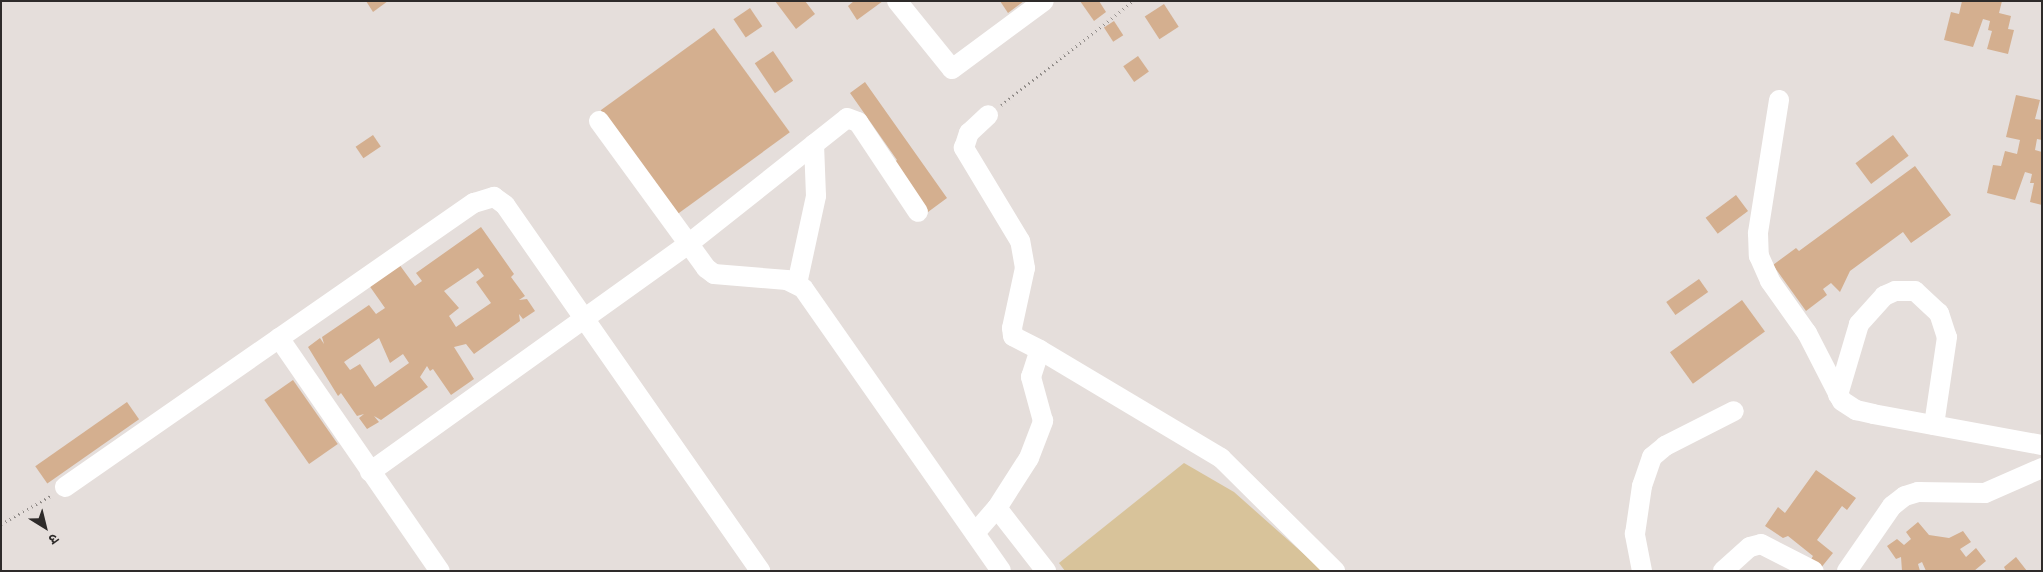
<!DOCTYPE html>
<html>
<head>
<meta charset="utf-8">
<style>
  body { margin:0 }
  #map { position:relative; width:2043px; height:572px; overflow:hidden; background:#e5dedb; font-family:Lato,"Noto Sans Devanagari",sans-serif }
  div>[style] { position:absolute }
  .green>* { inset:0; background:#d8c39a }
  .building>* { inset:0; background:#d4af8f; transform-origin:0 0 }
  .path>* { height:2.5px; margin-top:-1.25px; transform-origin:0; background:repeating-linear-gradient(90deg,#938e8b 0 1px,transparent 0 5px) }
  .minor>* { height:20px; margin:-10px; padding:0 10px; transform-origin:10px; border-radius:10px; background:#fff }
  span { translate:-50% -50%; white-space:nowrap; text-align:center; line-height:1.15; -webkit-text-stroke:5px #e5dedb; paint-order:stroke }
  .frame { position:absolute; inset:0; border:2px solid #2e2b2a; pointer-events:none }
  .north { position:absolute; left:20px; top:502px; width:50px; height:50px; -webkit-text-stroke:4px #e5dedb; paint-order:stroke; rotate:144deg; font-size:14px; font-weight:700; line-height:20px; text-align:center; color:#2e2b2a }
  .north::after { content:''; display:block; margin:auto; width:18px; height:22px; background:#2e2b2a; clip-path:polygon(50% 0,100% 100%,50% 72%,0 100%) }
</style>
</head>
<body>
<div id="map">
  <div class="green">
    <div style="clip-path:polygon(1184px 463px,1234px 492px,1323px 571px,1065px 571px,1059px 563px)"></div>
  </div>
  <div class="building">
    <div style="clip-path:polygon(366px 1px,388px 1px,373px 12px)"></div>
    <div style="clip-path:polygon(775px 1px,805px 1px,815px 14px,796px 29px)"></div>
    <div style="clip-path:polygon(854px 1px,883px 1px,857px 20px,848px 6px)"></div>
    <div style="clip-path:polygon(1000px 1px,1024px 1px,1008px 13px)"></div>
    <div style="clip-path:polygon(1080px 1px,1099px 1px,1106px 12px,1094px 21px)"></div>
    <div style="clip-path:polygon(1962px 1px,2002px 1px,1999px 13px,2011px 16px,2008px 29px,2014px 30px,2008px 54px,1987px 49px,1992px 31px,1988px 30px,1990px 21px,1983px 19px,1973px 47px,1944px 40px,1951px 12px,1959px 14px)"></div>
    <div style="left:1164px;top:4px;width:27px;height:23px;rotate:57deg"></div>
    <div style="left:750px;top:8px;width:22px;height:20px;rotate:56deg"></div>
    <div style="left:1114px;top:21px;width:17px;height:12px;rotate:57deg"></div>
    <div style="left:714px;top:28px;width:129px;height:140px;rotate:54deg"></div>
    <div style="left:773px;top:51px;width:36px;height:22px;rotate:56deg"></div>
    <div style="left:1138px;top:56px;width:19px;height:18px;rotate:55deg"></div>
    <div style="clip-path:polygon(865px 82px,947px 198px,928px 212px,893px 163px,897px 160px,850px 93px)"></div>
    <div style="clip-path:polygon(2016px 95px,2040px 100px,2035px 119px,2042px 120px,2042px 140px,2037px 139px,2035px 150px,2042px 152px,2042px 205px,2030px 202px,2034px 183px,2030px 183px,2032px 174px,2025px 172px,2015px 200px,1987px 193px,1993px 165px,2001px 166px,2005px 151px,2017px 154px,2020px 140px,2006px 137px)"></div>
    <div style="left:373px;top:135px;width:14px;height:21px;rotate:56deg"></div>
    <div style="left:1893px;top:135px;width:26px;height:47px;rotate:53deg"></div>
    <div style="clip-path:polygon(1915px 166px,1951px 215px,1911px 243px,1903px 232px,1850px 271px,1840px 292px,1831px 283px,1823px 289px,1827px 295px,1806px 311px,1773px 265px,1796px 248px,1799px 251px)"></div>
    <div style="left:1736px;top:195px;width:20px;height:38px;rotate:53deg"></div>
    <div style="clip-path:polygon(evenodd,481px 227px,514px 274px,511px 277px,525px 296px,519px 300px,527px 299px,535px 311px,523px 319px,519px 314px,520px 321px,474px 354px,466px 344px,454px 347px,474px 379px,451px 395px,433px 369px,430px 371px,427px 366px,420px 377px,428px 387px,381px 420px,374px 416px,379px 422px,367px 429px,359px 418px,364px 414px,357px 416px,341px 393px,338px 396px,308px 347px,320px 338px,324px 344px,322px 337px,369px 305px,376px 314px,385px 308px,366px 281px,396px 260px,415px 286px,422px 281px,416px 273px,481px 227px,478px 268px,484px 276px,476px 282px,491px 303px,456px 327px,449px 316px,459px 308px,444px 291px,478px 268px,481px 227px,379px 338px,390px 363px,403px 354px,409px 363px,375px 387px,360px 364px,350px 370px,344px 362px,379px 338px)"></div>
    <div style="left:1699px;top:279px;width:16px;height:40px;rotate:55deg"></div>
    <div style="left:1742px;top:300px;width:39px;height:89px;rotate:54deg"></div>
    <div style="left:293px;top:380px;width:78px;height:35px;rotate:55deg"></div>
    <div style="left:127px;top:402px;width:21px;height:112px;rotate:55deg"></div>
    <div style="clip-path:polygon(1816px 470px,1856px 498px,1847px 510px,1842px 506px,1817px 540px,1833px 553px,1820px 569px,1810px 561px,1813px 556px,1788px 536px,1783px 538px,1765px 526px,1778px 507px,1785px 513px)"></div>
    <div style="clip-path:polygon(1918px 522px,1929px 535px,1949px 538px,1963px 531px,1971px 542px,1960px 549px,1966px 557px,1976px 548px,1986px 561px,1974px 571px,1926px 571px,1922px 562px,1918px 564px,1920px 571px,1902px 571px,1901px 557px,1896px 559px,1887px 546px,1897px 539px,1904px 545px,1911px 539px,1906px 532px)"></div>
    <div style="clip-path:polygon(2016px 557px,2027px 571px,2006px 571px,2004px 567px)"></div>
  </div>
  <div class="path">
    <div style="left:1001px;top:105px;width:168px;rotate:-38.2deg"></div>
    <div style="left:1px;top:524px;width:59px;rotate:-29.6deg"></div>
  </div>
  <div class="minor">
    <div style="left:897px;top:1px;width:87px;rotate:51deg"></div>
    <div style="left:952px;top:69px;width:114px;rotate:-36.5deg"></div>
    <div style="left:1779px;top:100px;width:135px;rotate:99deg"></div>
    <div style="left:1758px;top:233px;width:23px;rotate:88deg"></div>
    <div style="left:1759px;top:256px;width:27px;rotate:66deg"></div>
    <div style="left:1770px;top:281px;width:64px;rotate:54.6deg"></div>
    <div style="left:1807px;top:333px;width:76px;rotate:62.8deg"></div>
    <div style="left:1842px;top:401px;width:17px;rotate:33deg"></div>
    <div style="left:1856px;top:410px;width:17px;rotate:13deg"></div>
    <div style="left:1873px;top:414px;width:172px;rotate:10.4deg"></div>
    <div style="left:599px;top:121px;width:182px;rotate:53.9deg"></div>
    <div style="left:706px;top:268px;width:10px;rotate:37deg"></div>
    <div style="left:714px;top:274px;width:73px;rotate:4.7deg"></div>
    <div style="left:787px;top:280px;width:18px;rotate:27deg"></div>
    <div style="left:803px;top:288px;width:345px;rotate:55deg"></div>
    <div style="left:797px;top:284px;width:90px;rotate:-77.8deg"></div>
    <div style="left:816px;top:196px;width:52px;rotate:-92.2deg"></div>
    <div style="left:279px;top:338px;width:283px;rotate:55.4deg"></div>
    <div style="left:1040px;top:350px;width:211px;rotate:30.8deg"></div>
    <div style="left:1221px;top:458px;width:161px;rotate:44.7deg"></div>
    <div style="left:1838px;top:395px;width:74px;rotate:-73.5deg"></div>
    <div style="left:1859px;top:324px;width:38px;rotate:-48deg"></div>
    <div style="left:1884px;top:296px;width:12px;rotate:-24deg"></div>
    <div style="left:1895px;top:291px;width:20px"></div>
    <div style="left:1915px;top:291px;width:33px;rotate:43deg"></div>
    <div style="left:1939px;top:313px;width:25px;rotate:72deg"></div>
    <div style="left:1947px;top:337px;width:89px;rotate:98.4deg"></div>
    <div style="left:370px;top:472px;width:390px;rotate:-35.6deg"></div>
    <div style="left:687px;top:245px;width:204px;rotate:-38.4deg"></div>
    <div style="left:847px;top:118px;width:12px;rotate:20deg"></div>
    <div style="left:858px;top:122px;width:108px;rotate:56.3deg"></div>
    <div style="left:65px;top:487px;width:498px;rotate:-34.8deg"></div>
    <div style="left:474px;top:203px;width:21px;rotate:-17deg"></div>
    <div style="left:494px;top:197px;width:14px;rotate:36deg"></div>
    <div style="left:505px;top:205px;width:446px;rotate:55.1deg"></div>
    <div style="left:997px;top:508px;width:80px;rotate:52.1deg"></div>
    <div style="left:975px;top:533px;width:33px;rotate:-49deg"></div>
    <div style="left:997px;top:508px;width:59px;rotate:-57.4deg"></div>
    <div style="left:1029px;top:458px;width:40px;rotate:-69deg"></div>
    <div style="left:1043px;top:421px;width:46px;rotate:-105.3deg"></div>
    <div style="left:1031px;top:377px;width:28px;rotate:-72deg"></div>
    <div style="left:1040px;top:350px;width:30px;rotate:-153deg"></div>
    <div style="left:1013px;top:336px;width:8px;rotate:-97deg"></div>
    <div style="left:1012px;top:328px;width:61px;rotate:-77.8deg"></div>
    <div style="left:1025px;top:268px;width:27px;rotate:-100deg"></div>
    <div style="left:1020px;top:241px;width:109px;rotate:-121.1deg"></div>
    <div style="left:964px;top:148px;width:16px;rotate:-72deg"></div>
    <div style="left:969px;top:133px;width:26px;rotate:-43deg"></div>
    <div style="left:1642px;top:571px;width:38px;rotate:-101deg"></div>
    <div style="left:1635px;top:534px;width:49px;rotate:-81.7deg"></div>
    <div style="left:1642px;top:486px;width:31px;rotate:-71deg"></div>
    <div style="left:1652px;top:457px;width:17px;rotate:-40deg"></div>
    <div style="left:1665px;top:446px;width:77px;rotate:-26.9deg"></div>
    <div style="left:1723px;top:571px;width:36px;rotate:-42deg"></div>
    <div style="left:1750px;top:547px;width:11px;rotate:-15deg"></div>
    <div style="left:1761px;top:544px;width:59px;rotate:27deg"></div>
    <div style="left:1847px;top:571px;width:79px;rotate:-55.3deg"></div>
    <div style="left:1892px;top:506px;width:16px;rotate:-38deg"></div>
    <div style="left:1905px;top:496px;width:14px;rotate:-17deg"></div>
    <div style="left:1918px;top:492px;width:67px;rotate:0.9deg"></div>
    <div style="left:1985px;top:493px;width:62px;rotate:-23.7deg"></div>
  </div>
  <div class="frame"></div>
  <div class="north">उ</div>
</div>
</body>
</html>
